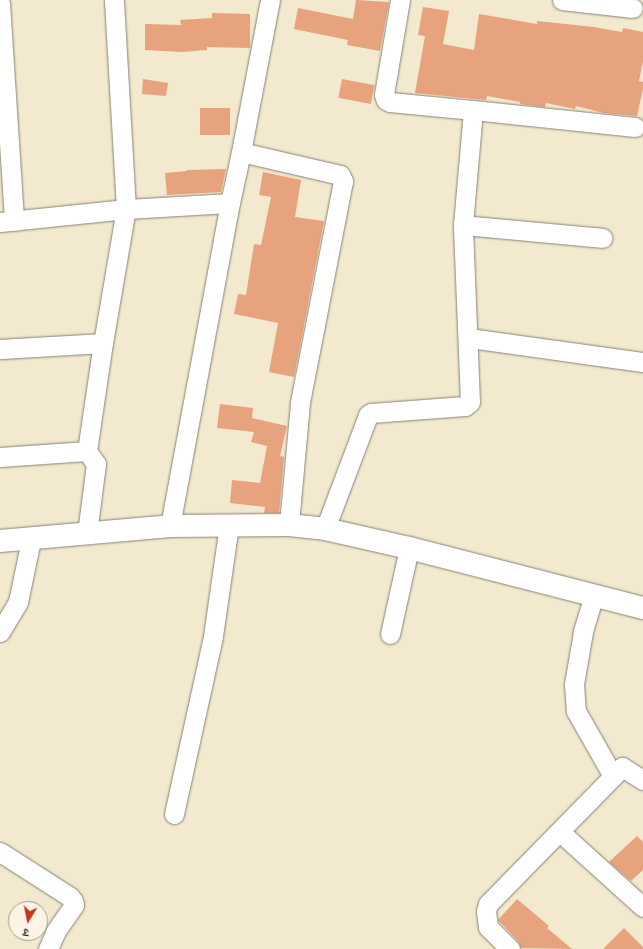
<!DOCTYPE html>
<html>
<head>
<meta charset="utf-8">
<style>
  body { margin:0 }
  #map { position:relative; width:643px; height:949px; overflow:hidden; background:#f2e9ce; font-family:Cardo,"Noto Serif Devanagari",serif }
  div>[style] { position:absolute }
  .building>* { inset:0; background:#e7a27e; transform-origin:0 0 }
  .roads { filter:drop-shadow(0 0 1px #878275) drop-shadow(0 0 1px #878275) }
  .minor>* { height:19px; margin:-9.5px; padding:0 9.5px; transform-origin:9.5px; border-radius:9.5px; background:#fff }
  .tertiary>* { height:22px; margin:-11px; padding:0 11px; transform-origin:11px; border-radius:11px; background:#fff }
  span { translate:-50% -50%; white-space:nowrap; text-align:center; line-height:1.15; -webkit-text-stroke:3px #fcf5e5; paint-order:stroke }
  .north { position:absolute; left:8px; top:901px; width:40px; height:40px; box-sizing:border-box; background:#fcf5e5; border:1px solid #a29e95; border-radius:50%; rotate:190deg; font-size:11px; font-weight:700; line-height:16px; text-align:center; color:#1c1c1c }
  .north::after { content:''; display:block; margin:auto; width:14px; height:18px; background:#c8321e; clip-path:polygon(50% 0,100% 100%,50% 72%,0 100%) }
</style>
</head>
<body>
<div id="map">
  <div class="building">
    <div style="clip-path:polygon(356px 0,389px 2px,380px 51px,347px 45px,348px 40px,294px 29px,298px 8px,353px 19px)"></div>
    <div style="clip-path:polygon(423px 7px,449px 11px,443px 44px,474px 50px,479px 14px,537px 24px,537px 21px,594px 27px,622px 32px,623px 28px,643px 32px,643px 61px,639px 81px,643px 82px,643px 89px,637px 116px,604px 113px,576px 106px,575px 109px,546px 103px,545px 107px,520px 104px,520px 102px,487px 96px,486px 100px,415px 93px,425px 36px,418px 35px)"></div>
    <div style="clip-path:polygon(212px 13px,250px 14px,250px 48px,207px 47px,207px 50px,182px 52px,145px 50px,145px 24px,181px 25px,180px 20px,212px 18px)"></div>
    <div style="clip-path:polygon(143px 79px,168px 83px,166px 96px,142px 94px)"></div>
    <div style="left:342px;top:79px;width:33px;height:19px;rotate:11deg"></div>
    <div style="left:230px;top:108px;width:27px;height:30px;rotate:90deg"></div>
    <div style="clip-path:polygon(226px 169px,221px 192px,167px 195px,165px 173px,187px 171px,187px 170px)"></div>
    <div style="clip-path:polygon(263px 172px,301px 180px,295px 217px,324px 221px,294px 377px,269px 372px,278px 323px,234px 314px,238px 294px,246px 295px,254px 244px,261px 245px,271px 197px,259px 195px)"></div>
    <div style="clip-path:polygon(220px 404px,253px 408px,252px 418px,287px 426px,280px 456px,284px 457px,279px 513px,264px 513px,265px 507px,230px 503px,232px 480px,260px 483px,267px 446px,251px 442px,254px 432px,217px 428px)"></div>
    <div style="clip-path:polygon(637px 836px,643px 842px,643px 870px,631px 881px,609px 862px)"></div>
    <div style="clip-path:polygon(517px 899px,549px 926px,547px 928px,572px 949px,521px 948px,518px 941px,498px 920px)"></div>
    <div style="clip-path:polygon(624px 928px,643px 947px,643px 949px,603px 949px)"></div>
  </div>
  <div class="roads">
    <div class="minor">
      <div style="left:400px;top:0;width:96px;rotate:99.6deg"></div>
      <div style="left:384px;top:95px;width:5px;rotate:68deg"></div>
      <div style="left:386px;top:100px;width:4px;rotate:27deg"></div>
      <div style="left:390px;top:102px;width:83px;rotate:5.5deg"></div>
      <div style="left:562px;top:0;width:71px;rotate:6.4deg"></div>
      <div style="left:0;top:3px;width:218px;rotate:86.3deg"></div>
      <div style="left:241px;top:152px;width:102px;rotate:13.1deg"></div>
      <div style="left:340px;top:175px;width:7px;rotate:63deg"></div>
      <div style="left:343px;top:181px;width:226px;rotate:101deg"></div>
      <div style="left:300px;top:403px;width:122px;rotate:95.2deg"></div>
      <div style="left:0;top:222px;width:127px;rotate:-5.9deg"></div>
      <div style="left:126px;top:209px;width:104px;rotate:-3.3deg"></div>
      <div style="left:463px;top:225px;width:140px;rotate:5.3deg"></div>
      <div style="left:469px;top:338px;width:176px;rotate:7.9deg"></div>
      <div style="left:0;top:349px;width:103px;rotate:-3.3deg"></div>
      <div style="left:0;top:457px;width:87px;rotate:-3.9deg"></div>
      <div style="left:170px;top:526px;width:329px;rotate:-79.5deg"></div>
      <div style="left:230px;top:203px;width:52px;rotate:-77.8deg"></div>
      <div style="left:241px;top:152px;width:155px;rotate:-79.2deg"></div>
      <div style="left:325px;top:529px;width:122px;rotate:-69.3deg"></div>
      <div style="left:368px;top:415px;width:4px;rotate:-34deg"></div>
      <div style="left:371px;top:413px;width:94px;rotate:-4.3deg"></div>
      <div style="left:465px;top:406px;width:6px;rotate:-39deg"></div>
      <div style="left:470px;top:402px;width:177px;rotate:-92.3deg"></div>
      <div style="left:463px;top:225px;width:115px;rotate:-85deg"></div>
      <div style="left:473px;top:110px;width:163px;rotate:6deg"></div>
      <div style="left:87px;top:533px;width:70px;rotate:-82.6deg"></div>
      <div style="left:96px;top:464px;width:16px;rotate:-125deg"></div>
      <div style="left:87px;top:451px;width:109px;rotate:-81.6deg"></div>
      <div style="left:103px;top:343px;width:136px;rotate:-80.3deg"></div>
      <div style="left:126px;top:209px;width:209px;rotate:-93.3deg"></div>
      <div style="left:594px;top:595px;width:39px;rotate:107deg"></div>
      <div style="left:583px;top:632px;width:53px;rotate:99.8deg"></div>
      <div style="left:574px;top:684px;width:27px;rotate:86deg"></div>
      <div style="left:576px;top:711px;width:75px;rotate:60.4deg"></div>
      <div style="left:0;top:632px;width:35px;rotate:-59deg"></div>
      <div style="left:18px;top:602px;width:63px;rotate:-78.2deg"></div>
      <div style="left:390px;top:634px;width:88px;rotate:-77.5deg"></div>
      <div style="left:174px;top:814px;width:182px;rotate:-77.6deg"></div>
      <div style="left:213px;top:636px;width:112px;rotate:-81.8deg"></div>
      <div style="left:560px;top:832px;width:112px;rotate:42.1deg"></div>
      <div style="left:0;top:852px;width:83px;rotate:32.7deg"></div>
      <div style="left:70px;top:897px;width:5px;rotate:53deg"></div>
      <div style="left:73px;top:901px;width:4px;rotate:76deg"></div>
      <div style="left:74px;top:905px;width:32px;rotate:125deg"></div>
      <div style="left:56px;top:931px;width:20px;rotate:114deg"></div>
      <div style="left:510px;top:949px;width:31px;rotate:-135deg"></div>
      <div style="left:488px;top:927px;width:16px;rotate:-97deg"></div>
      <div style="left:486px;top:911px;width:7px;rotate:-74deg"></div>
      <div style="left:488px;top:904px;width:192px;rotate:-45.6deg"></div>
      <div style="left:622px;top:767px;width:25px;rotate:32deg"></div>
    </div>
    <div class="tertiary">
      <div style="left:0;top:541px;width:171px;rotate:-5deg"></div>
      <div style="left:170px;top:526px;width:119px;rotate:-0.5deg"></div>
      <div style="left:289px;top:525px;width:36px;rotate:6deg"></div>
      <div style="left:325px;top:529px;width:86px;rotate:12.7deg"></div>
      <div style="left:409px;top:548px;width:242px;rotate:14.4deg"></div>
    </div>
  </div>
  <div class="north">उ</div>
</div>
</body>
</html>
